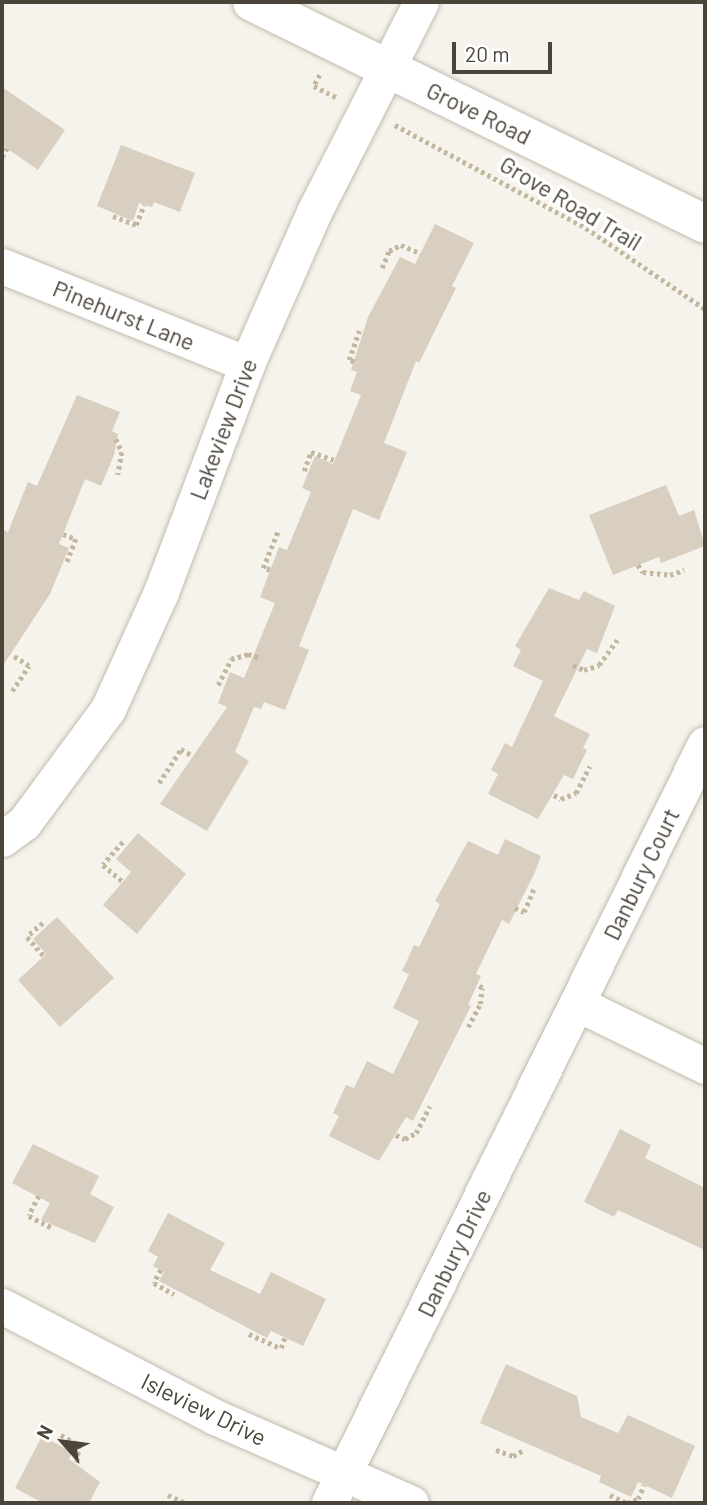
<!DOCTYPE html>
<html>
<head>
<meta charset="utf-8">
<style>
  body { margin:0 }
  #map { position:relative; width:707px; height:1505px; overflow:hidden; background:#f6f3ec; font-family:Barlow,sans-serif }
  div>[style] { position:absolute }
  .building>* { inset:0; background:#d8cfc1 }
  .path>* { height:4.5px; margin-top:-2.25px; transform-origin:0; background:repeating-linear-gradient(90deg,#c4b79f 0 3.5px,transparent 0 7px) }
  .roads { filter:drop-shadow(0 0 2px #c2bbae) drop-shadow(0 0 2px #c2bbae) }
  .minor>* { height:35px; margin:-17.5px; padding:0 17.5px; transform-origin:17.5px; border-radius:17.5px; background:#fff }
  .tertiary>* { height:38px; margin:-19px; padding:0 19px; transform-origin:19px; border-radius:19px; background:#fff }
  span { translate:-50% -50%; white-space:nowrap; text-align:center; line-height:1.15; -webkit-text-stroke:7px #fff; paint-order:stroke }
  .street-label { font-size:23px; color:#4b4439 }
  .frame { position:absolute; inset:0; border:4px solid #4b4439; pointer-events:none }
  .north { position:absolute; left:28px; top:1407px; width:70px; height:70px; -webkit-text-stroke:5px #fff; paint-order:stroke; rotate:298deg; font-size:19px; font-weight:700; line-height:28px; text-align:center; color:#4b4439 }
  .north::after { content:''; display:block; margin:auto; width:24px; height:32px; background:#4b4439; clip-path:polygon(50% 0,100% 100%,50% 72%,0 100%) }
  .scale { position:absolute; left:452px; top:42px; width:100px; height:32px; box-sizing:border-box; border:4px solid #4b4439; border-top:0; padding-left:9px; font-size:21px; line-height:24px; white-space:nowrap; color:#4b4439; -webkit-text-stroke:5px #fff; paint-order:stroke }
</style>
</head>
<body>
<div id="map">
  <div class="building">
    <div style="clip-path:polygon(2px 87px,65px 130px,38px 170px,2px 145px)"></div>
    <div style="clip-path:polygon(121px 145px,195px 173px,180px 212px,154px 202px,152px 207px,139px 203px,133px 221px,97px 206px)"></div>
    <div style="clip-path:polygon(435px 224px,474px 243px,452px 286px,456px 288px,419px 363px,416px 361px,384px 443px,407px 452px,379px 520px,353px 509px,299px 646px,309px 650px,285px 710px,264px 702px,261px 709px,254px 707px,235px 752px,249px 761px,207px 831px,160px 804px,227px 707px,218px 703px,230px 672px,244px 678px,275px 603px,260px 597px,279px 547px,287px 550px,311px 492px,302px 488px,308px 473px,315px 456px,333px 464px,361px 395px,350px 391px,357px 372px,351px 370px,368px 317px,400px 257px,415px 264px)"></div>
    <div style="clip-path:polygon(77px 395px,120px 412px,112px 431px,118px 434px,114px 455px,101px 486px,85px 479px,59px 544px,69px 548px,50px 594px,2px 667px,2px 529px,8px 532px,28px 482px,37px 486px)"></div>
    <div style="clip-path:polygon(666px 485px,679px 516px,694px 510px,705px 546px,661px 563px,659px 557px,613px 575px,589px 515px)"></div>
    <div style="clip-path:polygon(549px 588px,579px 600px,584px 591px,615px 606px,597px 653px,587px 649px,554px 716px,590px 734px,583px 748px,587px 750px,573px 779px,564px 775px,538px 819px,488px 794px,498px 774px,491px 770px,505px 743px,512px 747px,543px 681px,513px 666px,521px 650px,515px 646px)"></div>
    <div style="clip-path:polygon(138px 833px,186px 874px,137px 934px,103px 905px,131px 872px,116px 859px)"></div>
    <div style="clip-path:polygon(505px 839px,541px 856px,535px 872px,509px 924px,502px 920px,476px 974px,481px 976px,468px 1005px,471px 1006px,413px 1121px,406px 1117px,379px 1161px,329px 1136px,339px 1116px,333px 1113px,346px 1085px,354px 1088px,367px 1061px,393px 1074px,419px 1021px,393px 1008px,409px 974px,402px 971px,414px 945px,419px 947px,440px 904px,435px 901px,468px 841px,498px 855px)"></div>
    <div style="clip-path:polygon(57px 917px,114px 978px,60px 1027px,18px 980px,46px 954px,33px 939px)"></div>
    <div style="clip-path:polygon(620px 1129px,651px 1145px,645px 1158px,705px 1188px,705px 1250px,618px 1210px,614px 1217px,584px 1202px)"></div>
    <div style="clip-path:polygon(33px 1144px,99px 1176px,90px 1194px,114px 1207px,95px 1243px,41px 1220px,50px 1203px,12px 1183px)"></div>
    <div style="clip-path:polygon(168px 1213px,225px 1243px,210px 1270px,260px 1294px,271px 1272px,326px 1299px,303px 1346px,271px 1331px,267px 1338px,159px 1281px,164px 1272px,153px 1266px,158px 1257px,148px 1251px)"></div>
    <div style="clip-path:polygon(506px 1364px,577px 1396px,581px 1417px,618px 1433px,628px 1415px,695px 1446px,672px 1498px,638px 1482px,631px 1497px,599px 1482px,601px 1476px,480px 1423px)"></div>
    <div style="clip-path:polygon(42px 1436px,72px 1452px,69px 1459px,100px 1482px,89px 1503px,43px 1503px,15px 1488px)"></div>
  </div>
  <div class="path">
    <div style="left:320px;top:75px;width:13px;rotate:119deg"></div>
    <div style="left:314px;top:86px;width:25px;rotate:27deg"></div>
    <div style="left:395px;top:125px;width:217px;rotate:28.3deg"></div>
    <div style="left:586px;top:228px;width:144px;rotate:34.2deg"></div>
    <div style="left:2px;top:157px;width:10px;rotate:-61deg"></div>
    <div style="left:113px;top:216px;width:25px;rotate:21deg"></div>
    <div style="left:136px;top:225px;width:22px;rotate:-68deg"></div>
    <div style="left:382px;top:268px;width:18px;rotate:-68deg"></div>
    <div style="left:389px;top:251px;width:13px;rotate:-27deg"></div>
    <div style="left:401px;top:245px;width:21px;rotate:23deg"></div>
    <div style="left:354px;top:362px;width:5px;rotate:-158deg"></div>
    <div style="left:349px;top:360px;width:31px;rotate:-71deg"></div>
    <div style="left:116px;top:439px;width:14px;rotate:65deg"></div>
    <div style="left:122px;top:452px;width:23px;rotate:100deg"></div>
    <div style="left:304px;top:471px;width:20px;rotate:-70deg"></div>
    <div style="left:311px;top:452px;width:24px;rotate:19deg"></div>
    <div style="left:63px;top:534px;width:14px;rotate:21deg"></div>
    <div style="left:76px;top:539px;width:28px;rotate:111deg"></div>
    <div style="left:638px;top:565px;width:9px;rotate:54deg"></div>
    <div style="left:643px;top:572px;width:27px;rotate:6deg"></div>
    <div style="left:670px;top:575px;width:15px;rotate:-20deg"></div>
    <div style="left:270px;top:570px;width:7px;rotate:-164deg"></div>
    <div style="left:263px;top:568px;width:40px;rotate:-68deg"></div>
    <div style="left:573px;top:665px;width:12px;rotate:24deg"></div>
    <div style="left:584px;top:670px;width:16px;rotate:-18deg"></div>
    <div style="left:599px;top:665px;width:31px;rotate:-54deg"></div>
    <div style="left:218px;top:685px;width:29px;rotate:-63deg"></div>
    <div style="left:231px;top:659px;width:18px;rotate:-16deg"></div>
    <div style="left:248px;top:654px;width:13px;rotate:18deg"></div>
    <div style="left:12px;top:691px;width:30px;rotate:-56deg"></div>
    <div style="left:29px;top:666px;width:19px;rotate:-148deg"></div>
    <div style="left:159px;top:783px;width:40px;rotate:-57.1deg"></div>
    <div style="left:181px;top:749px;width:13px;rotate:29deg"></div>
    <div style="left:554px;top:795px;width:8px;rotate:30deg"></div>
    <div style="left:561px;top:799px;width:16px;rotate:-22deg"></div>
    <div style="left:576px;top:793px;width:30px;rotate:-63deg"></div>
    <div style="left:123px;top:842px;width:30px;rotate:131deg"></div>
    <div style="left:103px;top:865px;width:26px;rotate:40deg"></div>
    <div style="left:515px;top:908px;width:10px;rotate:24deg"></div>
    <div style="left:524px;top:912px;width:25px;rotate:-67deg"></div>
    <div style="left:43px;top:923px;width:21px;rotate:139deg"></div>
    <div style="left:27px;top:937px;width:25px;rotate:48deg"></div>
    <div style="left:468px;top:1027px;width:26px;rotate:-62deg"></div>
    <div style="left:480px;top:1004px;width:16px;rotate:-83deg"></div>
    <div style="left:482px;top:988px;width:6px;rotate:-141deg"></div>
    <div style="left:396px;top:1135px;width:10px;rotate:24deg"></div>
    <div style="left:405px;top:1139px;width:13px;rotate:-29deg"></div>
    <div style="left:416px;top:1133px;width:30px;rotate:-63deg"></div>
    <div style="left:39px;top:1196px;width:22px;rotate:117deg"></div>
    <div style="left:29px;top:1216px;width:28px;rotate:27deg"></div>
    <div style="left:161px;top:1270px;width:15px;rotate:118deg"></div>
    <div style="left:154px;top:1283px;width:23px;rotate:29deg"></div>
    <div style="left:249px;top:1334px;width:35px;rotate:24deg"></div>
    <div style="left:281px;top:1348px;width:12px;rotate:-70deg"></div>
    <div style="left:61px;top:1435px;width:21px;rotate:29deg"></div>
    <div style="left:79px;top:1445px;width:18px;rotate:96deg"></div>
    <div style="left:496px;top:1450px;width:18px;rotate:19deg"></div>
    <div style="left:513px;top:1456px;width:13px;rotate:-29deg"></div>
    <div style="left:168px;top:1495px;width:19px;rotate:25deg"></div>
    <div style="left:610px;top:1495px;width:19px;rotate:25deg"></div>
    <div style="left:627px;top:1503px;width:12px;rotate:-20deg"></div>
    <div style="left:638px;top:1499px;width:15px;rotate:-67deg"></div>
  </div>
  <div class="roads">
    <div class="minor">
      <div style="left:2px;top:266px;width:264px;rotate:21.8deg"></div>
      <div style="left:2px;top:839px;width:27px;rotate:-36deg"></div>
      <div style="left:24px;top:823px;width:142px;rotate:-53.6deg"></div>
      <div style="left:108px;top:709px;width:128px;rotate:-65.6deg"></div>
      <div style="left:161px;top:592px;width:244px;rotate:-69.3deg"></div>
      <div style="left:247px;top:364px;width:166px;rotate:-66.2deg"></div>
      <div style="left:314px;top:212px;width:236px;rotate:-63deg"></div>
      <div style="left:578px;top:1004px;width:141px;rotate:26deg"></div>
      <div style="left:2px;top:1306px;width:240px;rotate:27.5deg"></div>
      <div style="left:215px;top:1417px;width:214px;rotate:23.7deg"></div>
      <div style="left:329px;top:1503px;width:847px;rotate:-63.65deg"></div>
    </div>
    <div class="tertiary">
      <div style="left:252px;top:2px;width:504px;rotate:26.11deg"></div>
    </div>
  </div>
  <div class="street-label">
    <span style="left:479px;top:113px;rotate:26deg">Grove Road</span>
    <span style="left:571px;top:203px;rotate:31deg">Grove Road Trail</span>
    <span style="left:124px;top:315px;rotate:22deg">Pinehurst Lane</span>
    <span style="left:223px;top:429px;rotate:-69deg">Lakeview Drive</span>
    <span style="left:641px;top:874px;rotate:-64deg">Danbury Court</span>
    <span style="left:454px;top:1253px;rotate:-64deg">Danbury Drive</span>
    <span style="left:204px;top:1409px;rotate:26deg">Isleview Drive</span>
  </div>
  <div class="frame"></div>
  <div class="north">N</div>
  <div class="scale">20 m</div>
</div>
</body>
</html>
